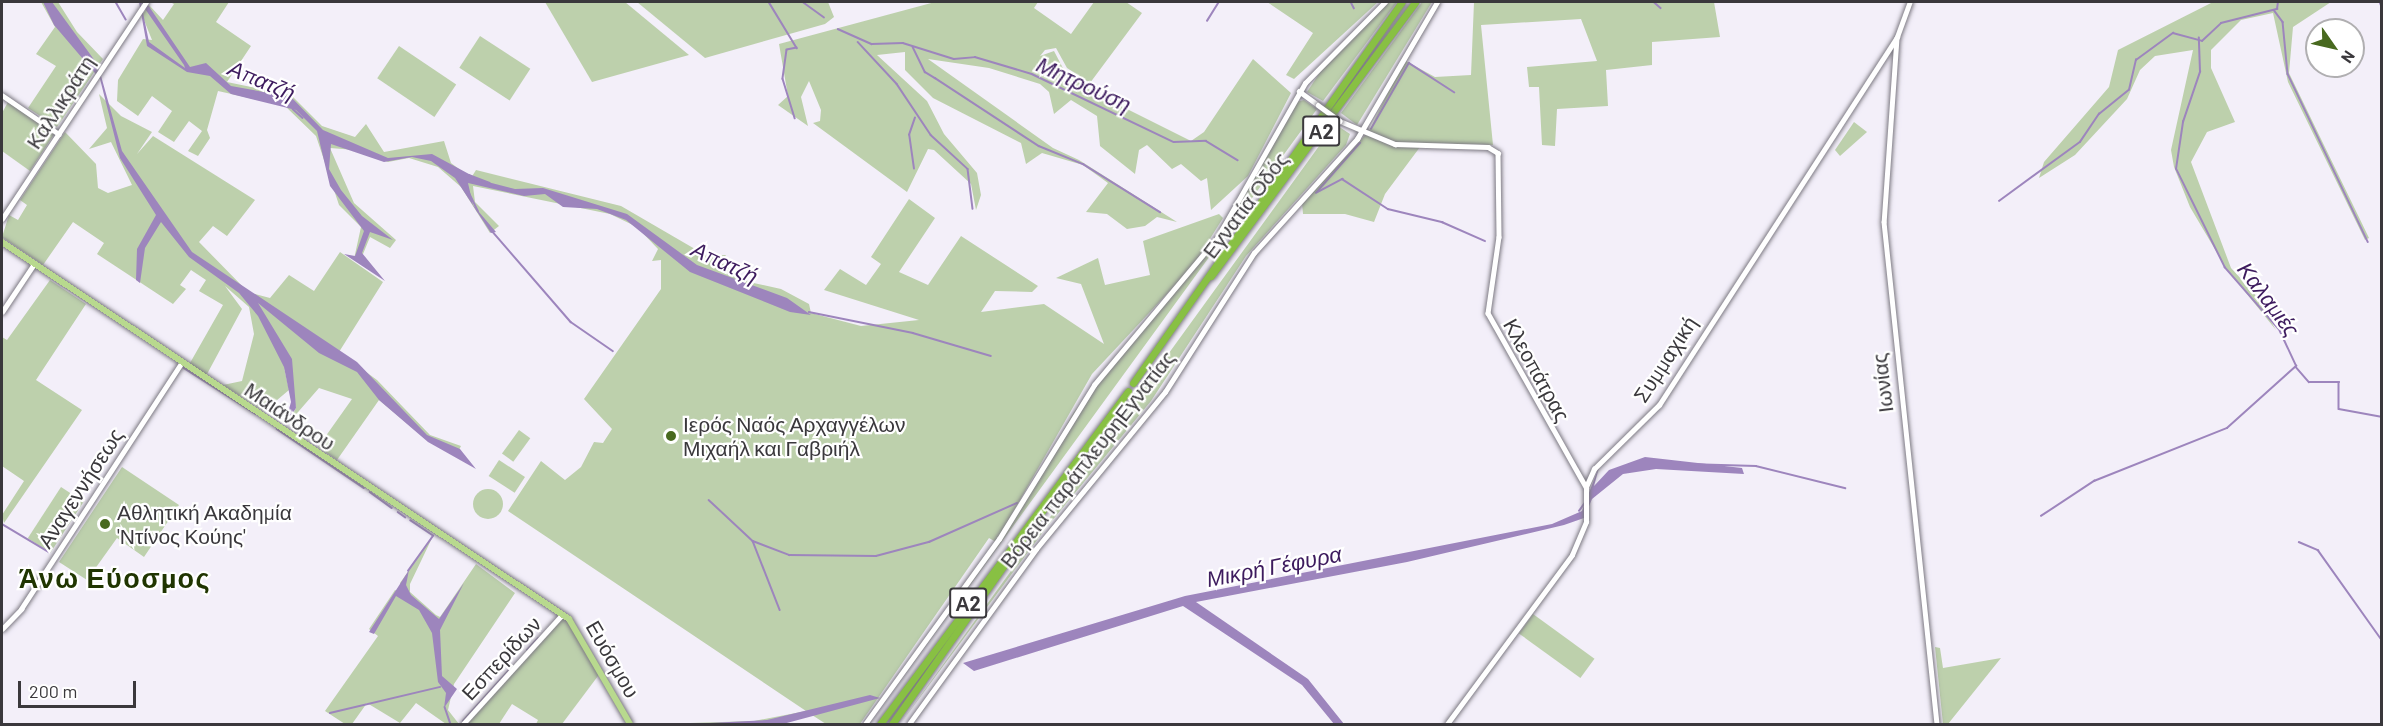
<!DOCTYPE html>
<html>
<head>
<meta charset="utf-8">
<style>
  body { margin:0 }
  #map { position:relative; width:2383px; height:726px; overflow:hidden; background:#f3eff9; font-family:Barlow,sans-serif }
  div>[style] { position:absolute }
  .green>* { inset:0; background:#bdd0ac; transform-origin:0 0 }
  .round { border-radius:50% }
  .water>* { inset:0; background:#9d85bd }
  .stream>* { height:1.5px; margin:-0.75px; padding:0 0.75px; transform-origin:0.75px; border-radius:0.75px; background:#9d85bd }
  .roads { filter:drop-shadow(0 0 2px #7d7a83) drop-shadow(0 0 2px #7d7a83) }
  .minor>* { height:4.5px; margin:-2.25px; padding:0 2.25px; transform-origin:2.25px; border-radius:2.25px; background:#fff }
  .major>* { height:6px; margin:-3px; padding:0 3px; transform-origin:3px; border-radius:3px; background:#b8d98e }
  .highway>* { height:7px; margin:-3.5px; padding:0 3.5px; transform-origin:3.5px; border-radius:3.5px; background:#88c043 }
  .bridges { filter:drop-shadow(0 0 2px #7d7a83) drop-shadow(0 0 2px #7d7a83) }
  .minor-bridge>* { height:4.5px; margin:-2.25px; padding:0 2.25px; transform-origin:2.25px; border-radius:2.25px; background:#fff }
  .dots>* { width:16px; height:16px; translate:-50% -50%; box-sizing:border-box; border:3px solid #fff; border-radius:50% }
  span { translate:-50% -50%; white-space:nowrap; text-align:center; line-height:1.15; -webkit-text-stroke:4.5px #fff; paint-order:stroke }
  .shield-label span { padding:2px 4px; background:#fff; border:2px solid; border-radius:4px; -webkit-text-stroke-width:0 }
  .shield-label { font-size:20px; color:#3a383c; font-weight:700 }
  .street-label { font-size:21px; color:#3a383c }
  .poi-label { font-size:21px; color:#3a383c }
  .left { translate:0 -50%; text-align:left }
  .water-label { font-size:22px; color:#3d1b5e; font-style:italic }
  .district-label { font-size:27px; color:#203501; font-weight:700; letter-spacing:1.5px }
  .frame { position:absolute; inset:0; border:3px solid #3a383c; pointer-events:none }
  .north { position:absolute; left:2305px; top:18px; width:60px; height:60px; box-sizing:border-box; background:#fff; border:2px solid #b0afb1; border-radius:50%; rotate:124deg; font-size:16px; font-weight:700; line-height:24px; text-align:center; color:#3a383c }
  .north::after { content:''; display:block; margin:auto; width:21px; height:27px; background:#48691f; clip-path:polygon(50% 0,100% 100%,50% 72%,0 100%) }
  .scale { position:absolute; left:18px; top:681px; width:118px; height:27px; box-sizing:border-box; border:3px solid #3a383c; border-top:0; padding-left:8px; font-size:18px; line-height:21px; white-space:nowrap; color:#3a383c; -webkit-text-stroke:4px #fff; paint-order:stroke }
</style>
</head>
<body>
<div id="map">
  <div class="green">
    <div style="clip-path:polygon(41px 2px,58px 2px,77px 32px,103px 59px,57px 127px,28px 108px,56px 66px,36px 54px,55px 27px)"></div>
    <div style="clip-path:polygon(170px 2px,229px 2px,216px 22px,251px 46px,227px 82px,291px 95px,322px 126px,355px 137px,366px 124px,384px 152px,444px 141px,451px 163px,471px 178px,476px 170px,621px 206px,707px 256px,726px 255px,721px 262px,749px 282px,781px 289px,809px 304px,811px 313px,861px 326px,919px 320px,824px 290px,840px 269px,866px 285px,881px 264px,871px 257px,909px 199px,935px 218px,899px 272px,928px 285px,961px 236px,1038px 286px,1032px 292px,995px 291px,981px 312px,1044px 304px,1104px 344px,1081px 284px,1056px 278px,1098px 258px,1105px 285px,1150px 275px,1143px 241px,1219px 214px,1223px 218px,1193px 266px,1092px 374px,996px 542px,989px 538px,860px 724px,826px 724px,812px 715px,746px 724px,658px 724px,754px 721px,806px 711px,508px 511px,541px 461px,565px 480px,581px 467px,594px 442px,603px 443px,612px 429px,584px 399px,661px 289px,661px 260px,652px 261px,658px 249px,637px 227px,610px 214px,473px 186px,475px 202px,499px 226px,490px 233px,461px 187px,438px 167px,409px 158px,388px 162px,355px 150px,330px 148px,354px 203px,396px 240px,390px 248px,370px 237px,361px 259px,354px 259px,361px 227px,339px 205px,316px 136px,285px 106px,218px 91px,207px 130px,210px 138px,198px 156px,188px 151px,202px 131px,189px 121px,174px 142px,158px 132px,172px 111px,152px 96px,138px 116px,117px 101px,118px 80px,143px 39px,152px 40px,142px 15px,149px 5px,163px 20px,174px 4px)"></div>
    <div style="clip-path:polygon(545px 2px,625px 2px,689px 55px,592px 82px)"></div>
    <div style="clip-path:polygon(637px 2px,828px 2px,834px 17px,825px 24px,705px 58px)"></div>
    <div style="clip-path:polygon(935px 2px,1038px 2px,1034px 8px,1071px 34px,1094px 2px,1126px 2px,1142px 13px,1090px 83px,1067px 68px,1056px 48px,1045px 50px,1040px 56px,1054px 51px,1066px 74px,1093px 92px,1191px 141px,1204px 132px,1253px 59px,1291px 93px,1248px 176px,1211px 210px,1207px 178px,1201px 181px,1181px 164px,1172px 169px,1147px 145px,1139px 150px,1135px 174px,1100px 146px,1097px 116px,1071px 100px,1054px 114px,1049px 92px,1040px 84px,989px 68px,928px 59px,1053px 148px,1079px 160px,1177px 222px,1157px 217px,1145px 226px,1127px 229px,1107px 214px,1086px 212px,1108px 183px,1083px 165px,1042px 153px,1026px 164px,1021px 143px,933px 98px,905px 70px,905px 52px,877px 55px,927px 101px,944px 134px,977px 173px,981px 195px,976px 210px,971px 184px,934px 150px,928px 149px,907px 192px,813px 123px,820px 121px,821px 110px,809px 81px,801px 97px,808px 126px,778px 105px,788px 96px,779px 44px)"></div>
    <div style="clip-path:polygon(1267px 2px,1378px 2px,1294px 79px,1286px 75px,1313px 33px)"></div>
    <div style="clip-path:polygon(1385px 2px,1397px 2px,1323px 101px,1307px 92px,1328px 60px)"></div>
    <div style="clip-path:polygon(1422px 2px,1432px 2px,1357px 125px,1341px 113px)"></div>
    <div style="clip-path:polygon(1474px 2px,1714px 2px,1720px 37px,1652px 42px,1652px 65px,1606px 70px,1608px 106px,1557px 109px,1555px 146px,1542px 145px,1539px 87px,1529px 87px,1527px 67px,1597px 61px,1581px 19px,1481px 25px,1493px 145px,1423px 143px,1385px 194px,1374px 222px,1345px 214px,1303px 214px,1302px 203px,1369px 131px,1404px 60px,1435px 77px,1471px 75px)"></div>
    <div style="clip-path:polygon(2213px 2px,2331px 2px,2293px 27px,2289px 73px,2369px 238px,2365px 240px,2288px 82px,2273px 13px,2241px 20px,2211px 50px,2211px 68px,2235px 122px,2207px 132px,2191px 162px,2231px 268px,2254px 293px,2276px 330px,2226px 268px,2190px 207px,2174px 167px,2171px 150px,2193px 50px,2155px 56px,2140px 70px,2127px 99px,2075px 155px,2039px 178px,2044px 162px,2109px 87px,2118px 50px)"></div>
    <div style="left:480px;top:36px;width:60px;height:38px;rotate:33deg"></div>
    <div style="left:399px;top:46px;width:69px;height:39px;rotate:34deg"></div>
    <div style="clip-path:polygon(99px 94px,121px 116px,152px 132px,137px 154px,153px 136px,255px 200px,227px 236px,213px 226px,199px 242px,248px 292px,270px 298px,289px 275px,314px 291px,340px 252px,383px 282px,339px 352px,377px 380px,430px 435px,461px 446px,458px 452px,428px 441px,379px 400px,337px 460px,318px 447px,352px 399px,319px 388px,285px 427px,296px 408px,284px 367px,289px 390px,264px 411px,223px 385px,242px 381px,254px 334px,249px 307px,225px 286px,242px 309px,206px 376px,190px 363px,223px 305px,199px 291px,206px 280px,191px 270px,180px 285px,186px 289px,173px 304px,97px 254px,104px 243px,73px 222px,43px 265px,2px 237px,9px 215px,18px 220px,27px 205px,20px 200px,65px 132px,96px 164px,98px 188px,108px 193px,132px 185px,111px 142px,89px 149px,107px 128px)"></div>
    <div style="clip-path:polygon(1304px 100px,1317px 109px,869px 724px,995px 550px,1074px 412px,1214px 246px,1296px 102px)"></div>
    <div style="clip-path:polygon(8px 102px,55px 133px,30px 171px,2px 151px,2px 113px)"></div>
    <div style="clip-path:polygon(1854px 122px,1867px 132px,1840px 156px,1835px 150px)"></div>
    <div style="clip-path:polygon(1335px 124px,1350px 134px,1346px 145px,1246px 256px,1151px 401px,1046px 528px,900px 724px)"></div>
    <div style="clip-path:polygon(50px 280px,86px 304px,36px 380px,82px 410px,4px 523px,2px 515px,24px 481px,2px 466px,2px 337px,7px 340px)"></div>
    <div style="left:519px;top:430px;width:14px;height:29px;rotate:36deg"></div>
    <div style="left:499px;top:460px;width:31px;height:19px;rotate:33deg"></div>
    <div style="clip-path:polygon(122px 467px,179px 505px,144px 557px,117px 538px,87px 580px,59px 562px)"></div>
    <div style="left:61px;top:487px;width:27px;height:61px;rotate:33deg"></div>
    <div class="round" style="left:473px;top:489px;width:30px;height:30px"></div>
    <div style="clip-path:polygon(433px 536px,410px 584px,410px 592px,436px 615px,440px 617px,476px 564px,515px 593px,454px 684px,448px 710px,459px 724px,446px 724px,416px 703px,400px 723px,367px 703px,352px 724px,345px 724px,325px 711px,378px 636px,369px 629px,395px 590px,401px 593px,400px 583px)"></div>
    <div style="left:1533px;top:614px;width:76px;height:24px;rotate:36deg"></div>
    <div style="clip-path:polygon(563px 617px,575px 624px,601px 672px,562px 724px,536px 724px,538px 720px,512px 704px,499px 724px,466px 724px)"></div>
    <div style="clip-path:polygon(1935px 647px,1940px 648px,1943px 668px,2001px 658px,1948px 724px,1943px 724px)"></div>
  </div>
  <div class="water">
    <div style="clip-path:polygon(43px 2px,52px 2px,98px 65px,122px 151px,192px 252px,357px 362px,427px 435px,460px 449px,476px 469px,428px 442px,379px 400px,357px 372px,319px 353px,258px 303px,292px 359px,296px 408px,284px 427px,291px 402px,284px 367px,258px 316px,239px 293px,189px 257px,161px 222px,145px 248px,140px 283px,136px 280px,137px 249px,156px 215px,120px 158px,100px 79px,54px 25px)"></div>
    <div style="clip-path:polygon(evenodd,139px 2px,146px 2px,190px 67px,206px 63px,231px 86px,291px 97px,323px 130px,388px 158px,432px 154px,480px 180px,515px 189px,543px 188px,627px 214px,697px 265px,787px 298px,811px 315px,790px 312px,690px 272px,626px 220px,597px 209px,563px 207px,545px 194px,524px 196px,468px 183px,473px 205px,496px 232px,491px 233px,455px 178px,431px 161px,412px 157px,384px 162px,331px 144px,329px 169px,341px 190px,362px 216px,393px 240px,370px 232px,362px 253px,385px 281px,344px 254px,355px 256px,364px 231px,330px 186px,317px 131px,296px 110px,231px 94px,210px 76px,187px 72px,147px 46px,139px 2px,141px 3px,184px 65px,185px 68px,149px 42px,141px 3px)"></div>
    <div style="clip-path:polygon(1645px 457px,1742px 468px,1744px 474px,1656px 469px,1623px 474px,1592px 499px,1584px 518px,1564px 525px,1407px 562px,1196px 602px,1308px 679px,1344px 724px,1334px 724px,1302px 685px,1183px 606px,974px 671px,963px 663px,1185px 596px,1552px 524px,1582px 511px,1600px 464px,1594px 486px,1609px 470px)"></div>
    <div style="clip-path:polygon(409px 570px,406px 585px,411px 595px,439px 619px,464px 583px,440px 630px,442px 676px,457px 689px,444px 708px,446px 693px,438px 682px,432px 633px,419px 610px,396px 596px,374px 634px,369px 632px)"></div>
    <div style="clip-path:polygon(870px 695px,880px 698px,783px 724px,690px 724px,767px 720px)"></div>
  </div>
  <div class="stream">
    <div style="left:116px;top:2px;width:20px;rotate:60deg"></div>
    <div style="left:769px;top:2px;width:54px;rotate:58.7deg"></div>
    <div style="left:797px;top:48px;width:10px;rotate:169deg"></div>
    <div style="left:787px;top:50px;width:29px;rotate:98deg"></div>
    <div style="left:783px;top:79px;width:41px;rotate:72.9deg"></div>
    <div style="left:803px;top:2px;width:26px;rotate:36deg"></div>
    <div style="left:1351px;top:2px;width:7px;rotate:63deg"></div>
    <div style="left:1654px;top:2px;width:9px;rotate:41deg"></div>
    <div style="left:2380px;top:2px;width:5px;rotate:68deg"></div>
    <div style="left:2274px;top:10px;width:15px;rotate:53deg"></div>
    <div style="left:2283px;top:22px;width:52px;rotate:84.5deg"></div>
    <div style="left:2288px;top:74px;width:186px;rotate:64.5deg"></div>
    <div style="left:1207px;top:21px;width:22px;rotate:-58deg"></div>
    <div style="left:838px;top:29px;width:37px;rotate:24deg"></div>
    <div style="left:872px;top:44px;width:31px;rotate:-2deg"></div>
    <div style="left:903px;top:43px;width:53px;rotate:17.4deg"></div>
    <div style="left:954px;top:59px;width:21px;rotate:-5deg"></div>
    <div style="left:975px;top:57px;width:59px;rotate:16.6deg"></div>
    <div style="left:1032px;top:74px;width:157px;rotate:25.6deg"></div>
    <div style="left:1174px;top:142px;width:32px;rotate:-2deg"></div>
    <div style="left:1206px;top:141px;width:37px;rotate:31deg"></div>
    <div style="left:858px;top:42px;width:57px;rotate:47.1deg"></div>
    <div style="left:897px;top:84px;width:61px;rotate:56.3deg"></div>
    <div style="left:931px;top:135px;width:50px;rotate:42.6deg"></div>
    <div style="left:968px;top:169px;width:40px;rotate:82.9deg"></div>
    <div style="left:913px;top:47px;width:28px;rotate:64deg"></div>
    <div style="left:925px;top:72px;width:12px;rotate:31deg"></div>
    <div style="left:935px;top:78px;width:124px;rotate:33.2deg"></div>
    <div style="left:1039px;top:146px;width:48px;rotate:22.2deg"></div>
    <div style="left:1083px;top:164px;width:91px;rotate:31.9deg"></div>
    <div style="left:293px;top:109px;width:13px;rotate:42deg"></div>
    <div style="left:1371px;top:129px;width:76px;rotate:-60.1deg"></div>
    <div style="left:1409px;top:63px;width:54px;rotate:32.8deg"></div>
    <div style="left:914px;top:169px;width:34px;rotate:-98deg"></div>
    <div style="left:909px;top:135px;width:18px;rotate:-71deg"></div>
    <div style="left:469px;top:175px;width:22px;rotate:21deg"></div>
    <div style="left:466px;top:186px;width:28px;rotate:64deg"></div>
    <div style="left:1317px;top:192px;width:65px;rotate:-48.7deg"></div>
    <div style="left:1316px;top:193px;width:30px;rotate:-28deg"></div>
    <div style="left:1342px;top:179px;width:55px;rotate:33.1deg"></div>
    <div style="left:1388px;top:209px;width:56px;rotate:13.5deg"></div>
    <div style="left:1442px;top:222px;width:47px;rotate:23.8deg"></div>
    <div style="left:559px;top:195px;width:22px;rotate:18deg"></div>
    <div style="left:1999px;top:201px;width:100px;rotate:-36.1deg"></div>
    <div style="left:2080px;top:142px;width:34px;rotate:-56deg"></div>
    <div style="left:2099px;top:114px;width:38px;rotate:-39deg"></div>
    <div style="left:2129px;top:90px;width:31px;rotate:-77deg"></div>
    <div style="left:2136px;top:60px;width:46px;rotate:-36.1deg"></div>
    <div style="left:2173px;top:33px;width:30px;rotate:15deg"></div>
    <div style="left:2202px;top:41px;width:26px;rotate:-43deg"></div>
    <div style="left:2221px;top:23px;width:58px;rotate:-14deg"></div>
    <div style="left:2277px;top:9px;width:7px;rotate:-82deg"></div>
    <div style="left:493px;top:232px;width:119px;rotate:49.1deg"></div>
    <div style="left:571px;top:322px;width:51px;rotate:34.6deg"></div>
    <div style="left:809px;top:312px;width:106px;rotate:11.4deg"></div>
    <div style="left:913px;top:333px;width:81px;rotate:16.4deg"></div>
    <div style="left:2296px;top:367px;width:20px;rotate:49deg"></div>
    <div style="left:2309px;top:382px;width:30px"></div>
    <div style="left:2339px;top:382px;width:27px;rotate:90deg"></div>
    <div style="left:2339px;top:409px;width:44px;rotate:10.5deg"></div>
    <div style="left:184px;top:368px;width:85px;rotate:32.6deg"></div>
    <div style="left:277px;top:429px;width:105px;rotate:34.1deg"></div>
    <div style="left:1686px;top:464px;width:70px;rotate:1.6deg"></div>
    <div style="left:1756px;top:466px;width:92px;rotate:13.9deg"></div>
    <div style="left:370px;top:492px;width:27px;rotate:36deg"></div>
    <div style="left:709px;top:500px;width:60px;rotate:43deg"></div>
    <div style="left:753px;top:541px;width:74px;rotate:68.6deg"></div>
    <div style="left:1579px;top:511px;width:9px;rotate:-54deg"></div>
    <div style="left:398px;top:512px;width:9px;rotate:36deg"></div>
    <div style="left:2041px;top:516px;width:64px;rotate:-33.4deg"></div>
    <div style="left:2094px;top:481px;width:143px;rotate:-21.7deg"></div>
    <div style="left:2227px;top:428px;width:93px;rotate:-41.9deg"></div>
    <div style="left:2296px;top:366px;width:38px;rotate:-115deg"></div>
    <div style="left:2280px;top:331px;width:84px;rotate:-131.1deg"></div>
    <div style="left:2225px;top:268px;width:110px;rotate:-116.3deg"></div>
    <div style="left:2176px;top:169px;width:48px;rotate:-81.5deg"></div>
    <div style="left:2183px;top:122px;width:53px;rotate:-71.2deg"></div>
    <div style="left:2200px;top:72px;width:34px;rotate:-92deg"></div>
    <div style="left:2px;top:524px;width:55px;rotate:30.8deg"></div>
    <div style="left:753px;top:541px;width:39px;rotate:21deg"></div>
    <div style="left:789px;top:555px;width:87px;rotate:0.7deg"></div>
    <div style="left:876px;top:556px;width:55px;rotate:-14.8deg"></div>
    <div style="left:929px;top:542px;width:96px;rotate:-23.9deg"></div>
    <div style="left:2299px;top:542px;width:21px;rotate:23deg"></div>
    <div style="left:2318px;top:550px;width:110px;rotate:54.6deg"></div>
    <div style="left:408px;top:571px;width:43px;rotate:-54.5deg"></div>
    <div style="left:433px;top:536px;width:27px;rotate:-146deg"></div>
    <div style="left:527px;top:650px;width:16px;rotate:-47deg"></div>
    <div style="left:445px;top:707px;width:18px;rotate:71deg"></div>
    <div style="left:330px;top:713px;width:113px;rotate:-13.3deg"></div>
    <div style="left:463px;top:721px;width:73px;rotate:-47.8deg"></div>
  </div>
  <div class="roads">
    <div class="minor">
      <div style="left:1897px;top:38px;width:184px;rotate:94deg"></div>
      <div style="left:1884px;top:222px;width:505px;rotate:83.97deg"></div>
      <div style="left:1299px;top:91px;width:24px;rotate:36deg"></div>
      <div style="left:2px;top:95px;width:69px;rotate:34.4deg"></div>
      <div style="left:1340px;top:121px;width:60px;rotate:22.7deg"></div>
      <div style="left:1395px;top:144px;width:93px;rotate:1.8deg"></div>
      <div style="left:1488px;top:147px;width:12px;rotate:31deg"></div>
      <div style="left:1498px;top:153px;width:84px;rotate:89.3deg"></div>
      <div style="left:1499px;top:237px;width:77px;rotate:98.2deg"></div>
      <div style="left:1488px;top:313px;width:200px;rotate:60.6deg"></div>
      <div style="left:2px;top:219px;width:260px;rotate:-56.4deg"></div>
      <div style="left:2px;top:312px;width:58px;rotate:-56.3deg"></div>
      <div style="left:2px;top:629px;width:28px;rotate:-46deg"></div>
      <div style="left:21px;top:609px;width:295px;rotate:-56.9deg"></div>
      <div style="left:463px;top:724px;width:147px;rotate:-47.8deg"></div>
      <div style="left:865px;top:724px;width:228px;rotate:-54.1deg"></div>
      <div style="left:999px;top:539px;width:181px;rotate:-58.3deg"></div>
      <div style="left:1094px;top:385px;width:192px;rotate:-50.1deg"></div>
      <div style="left:1217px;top:238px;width:178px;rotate:-60.4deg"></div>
      <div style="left:1305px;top:83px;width:114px;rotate:-45.4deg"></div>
      <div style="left:909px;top:724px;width:216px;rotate:-54deg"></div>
      <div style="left:1036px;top:549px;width:203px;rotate:-50.6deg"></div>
      <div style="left:1165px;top:392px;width:165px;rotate:-57.4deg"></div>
      <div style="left:1254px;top:253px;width:154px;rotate:-47.9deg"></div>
      <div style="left:1357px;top:139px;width:159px;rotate:-59.7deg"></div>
      <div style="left:1447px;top:724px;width:210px;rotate:-53.5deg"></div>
      <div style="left:1572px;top:555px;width:36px;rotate:-67deg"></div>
      <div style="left:1586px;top:522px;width:35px;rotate:-90deg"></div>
      <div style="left:1586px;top:487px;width:20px;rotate:-66deg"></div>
      <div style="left:1594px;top:469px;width:91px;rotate:-44.6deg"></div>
      <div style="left:1659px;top:405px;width:438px;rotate:-57.1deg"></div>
      <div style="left:1897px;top:37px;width:37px;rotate:-70deg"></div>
    </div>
    <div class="major">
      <div style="left:2px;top:242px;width:681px;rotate:33.62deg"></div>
      <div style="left:569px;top:619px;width:121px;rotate:59.8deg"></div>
    </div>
    <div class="highway">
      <div style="left:1211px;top:276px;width:342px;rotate:-53.3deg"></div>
      <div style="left:1133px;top:383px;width:466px;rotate:-54.8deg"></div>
      <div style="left:880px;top:724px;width:415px;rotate:-53.3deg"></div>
      <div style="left:892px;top:724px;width:312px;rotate:-54.8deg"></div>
    </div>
  </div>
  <div class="bridges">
    <div class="minor-bridge">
      <div style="left:1318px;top:105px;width:27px;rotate:36deg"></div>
    </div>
  </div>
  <div class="dots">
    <div style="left:671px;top:436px;background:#48691f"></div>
    <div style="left:105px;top:524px;background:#48691f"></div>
  </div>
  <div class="shield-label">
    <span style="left:1321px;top:131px">Α2</span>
    <span style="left:968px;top:603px">Α2</span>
  </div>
  <div class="street-label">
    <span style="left:60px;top:102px;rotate:-57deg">Καλλικράτη</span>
    <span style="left:1245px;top:205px;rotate:-53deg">Εγνατία Οδός</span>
    <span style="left:1665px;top:359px;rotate:-57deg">Συμμαχική</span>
    <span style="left:1537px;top:370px;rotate:61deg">Κλεοπάτρας</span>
    <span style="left:1882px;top:383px;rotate:-97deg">Ιωνίας</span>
    <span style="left:290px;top:416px;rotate:34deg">Μαιάνδρου</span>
    <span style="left:1087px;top:459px;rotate:-52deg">Βόρεια παράπλευρηΕγνατίας</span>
    <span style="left:80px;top:488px;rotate:-57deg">Αναγεννήσεως</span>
    <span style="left:501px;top:658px;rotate:-47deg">Εσπερίδων</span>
    <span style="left:613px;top:659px;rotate:60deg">Ευόσμου</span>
  </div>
  <div class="poi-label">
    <span class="left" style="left:683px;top:436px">Ιερός Ναός Αρχαγγέλων<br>Μιχαήλ και Γαβριήλ</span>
    <span class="left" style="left:117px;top:524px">Αθλητική Ακαδημία<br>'Ντίνος Κούης'</span>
  </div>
  <div class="water-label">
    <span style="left:262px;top:80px;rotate:23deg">Απατζή</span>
    <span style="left:1084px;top:84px;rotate:25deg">Μητρούση</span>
    <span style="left:725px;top:262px;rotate:25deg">Απατζή</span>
    <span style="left:2269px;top:299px;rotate:53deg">Καλαμιές</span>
    <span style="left:1274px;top:566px;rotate:-11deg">Μικρή Γέφυρα</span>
  </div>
  <div class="district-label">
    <span style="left:115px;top:578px">Άνω Εύοσμος</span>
  </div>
  <div class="frame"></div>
  <div class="north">N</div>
  <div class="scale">200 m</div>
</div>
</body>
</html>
